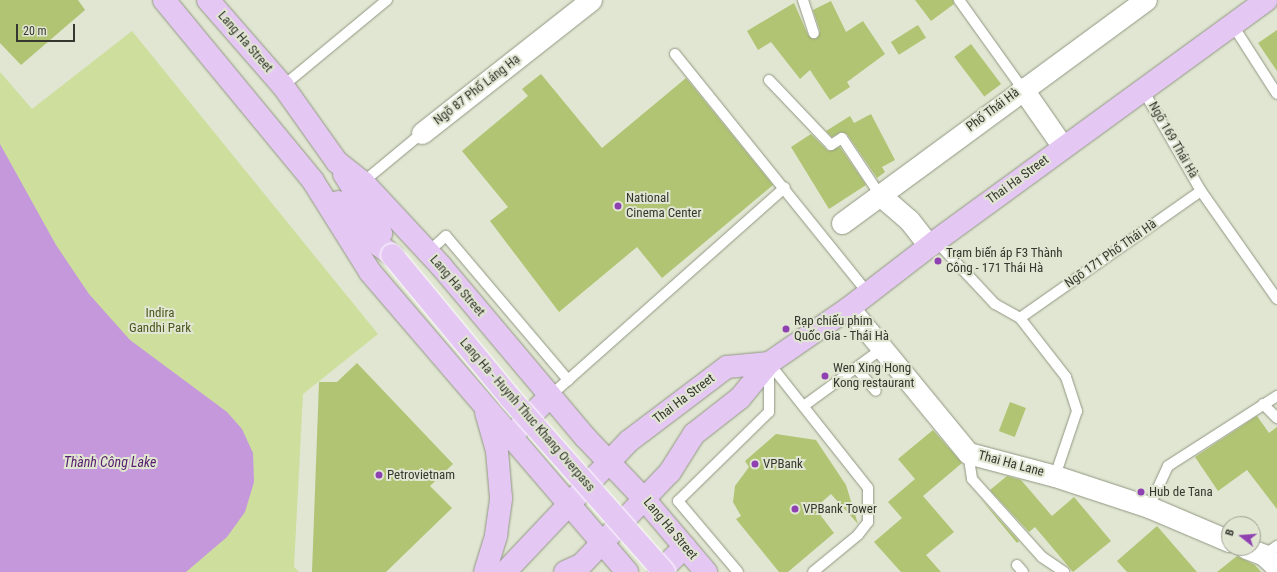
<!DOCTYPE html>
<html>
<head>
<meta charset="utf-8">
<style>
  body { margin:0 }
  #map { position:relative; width:1277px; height:572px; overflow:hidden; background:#e0e6d1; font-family:"Roboto Condensed",sans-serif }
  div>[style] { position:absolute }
  .green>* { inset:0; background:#cdde9d }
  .water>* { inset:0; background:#c598dc }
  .building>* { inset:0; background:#b0c473; transform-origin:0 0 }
  .roads { filter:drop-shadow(0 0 1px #919783) drop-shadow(0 0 1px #919783) }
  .lane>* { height:10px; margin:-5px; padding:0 5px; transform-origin:5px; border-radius:5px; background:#fff }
  .street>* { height:21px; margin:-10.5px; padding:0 10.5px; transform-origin:10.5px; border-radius:10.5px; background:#fff }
  .primary>* { height:22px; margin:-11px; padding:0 11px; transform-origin:11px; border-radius:11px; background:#e4c7f3 }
  .bridges { filter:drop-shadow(0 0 1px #fff) drop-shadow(0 0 1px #fff) }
  .primary-bridge>* { height:22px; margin:-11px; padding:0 11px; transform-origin:11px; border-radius:11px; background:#e4c7f3 }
  .dots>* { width:11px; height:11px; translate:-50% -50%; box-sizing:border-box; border:2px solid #e0e6d1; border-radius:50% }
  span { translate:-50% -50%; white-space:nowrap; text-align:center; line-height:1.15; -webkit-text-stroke:4px #e0e6d1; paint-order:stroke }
  .street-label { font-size:13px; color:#363830 }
  .poi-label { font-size:13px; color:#363830 }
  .left { translate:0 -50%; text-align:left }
  .park-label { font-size:13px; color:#4c581f }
  .water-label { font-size:14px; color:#561d6e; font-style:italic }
  .north { position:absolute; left:1221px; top:516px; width:40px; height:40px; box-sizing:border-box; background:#e0e6d1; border:1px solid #9ca091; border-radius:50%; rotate:287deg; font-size:11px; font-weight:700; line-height:16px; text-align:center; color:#363830 }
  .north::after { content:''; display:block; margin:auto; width:14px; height:18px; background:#8f41b2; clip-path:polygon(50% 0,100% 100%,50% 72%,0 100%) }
  .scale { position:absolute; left:16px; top:24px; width:59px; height:18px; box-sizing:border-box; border:2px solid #363830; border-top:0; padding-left:5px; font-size:12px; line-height:14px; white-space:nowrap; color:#363830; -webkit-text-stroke:3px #e0e6d1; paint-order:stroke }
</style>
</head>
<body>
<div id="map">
  <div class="green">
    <div style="clip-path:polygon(132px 31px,378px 334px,303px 394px,294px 567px,299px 572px,0 572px,0 72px,32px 109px)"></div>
  </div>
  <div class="water">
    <div style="clip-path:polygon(0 144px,56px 245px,89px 294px,130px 340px,227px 412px,242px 429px,253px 453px,254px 482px,245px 512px,227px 537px,186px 572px,0 572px)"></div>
  </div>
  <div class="building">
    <div style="clip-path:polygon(0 0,78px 0,85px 10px,21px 65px,0 43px)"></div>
    <div style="clip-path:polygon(915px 0,953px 0,954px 4px,931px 21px)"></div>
    <div style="clip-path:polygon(831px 1px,846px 32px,863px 21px,885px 54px,847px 82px,850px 87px,830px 100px,810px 70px,800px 79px,771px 42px,758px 50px,747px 31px,794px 3px,808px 35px,816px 39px,820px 31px,813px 10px)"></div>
    <div style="left:918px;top:25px;width:15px;height:32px;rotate:58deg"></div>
    <div style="clip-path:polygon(1277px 30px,1277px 71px,1258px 43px)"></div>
    <div style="left:971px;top:44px;width:50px;height:21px;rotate:53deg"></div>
    <div style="clip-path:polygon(541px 74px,602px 148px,686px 78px,773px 185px,662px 278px,637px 247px,559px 312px,490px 221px,508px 207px,462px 151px,528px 96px,522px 89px)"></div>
    <div style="clip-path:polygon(871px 114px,895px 160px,882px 167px,885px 172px,877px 178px,847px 134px,841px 132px,832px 137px,826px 131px,850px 116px,854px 123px)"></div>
    <div style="clip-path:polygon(811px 134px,828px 151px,840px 147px,866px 185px,829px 209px,791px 147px)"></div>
    <div style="clip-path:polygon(357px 363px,453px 464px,430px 486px,452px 508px,386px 572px,312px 572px,319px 382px,337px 382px)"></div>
    <div style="left:1010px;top:402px;width:17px;height:31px;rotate:21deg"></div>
    <div style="clip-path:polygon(1257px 416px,1269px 433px,1277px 427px,1277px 509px,1247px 470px,1218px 491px,1195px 457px)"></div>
    <div style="clip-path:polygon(933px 430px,962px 463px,923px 496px,954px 532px,926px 555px,941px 572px,901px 572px,874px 542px,902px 518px,888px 502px,915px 479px,898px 459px)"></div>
    <div style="clip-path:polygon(776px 434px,816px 440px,846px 485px,858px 524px,831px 494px,815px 508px,834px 533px,788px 572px,779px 572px,736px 519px,741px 516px,733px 502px,735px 486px,749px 467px,745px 461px)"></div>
    <div style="clip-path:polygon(1007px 476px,1021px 480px,1052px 516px,1074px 497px,1111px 541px,1073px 572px,1035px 527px,1029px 532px,990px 490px)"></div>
    <div style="clip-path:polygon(980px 498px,1019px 541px,1017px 543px)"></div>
    <div style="clip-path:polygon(1157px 526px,1197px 572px,1127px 572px,1117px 561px)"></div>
    <div style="clip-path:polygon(1237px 556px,1255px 565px,1261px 572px,1217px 572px)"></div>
  </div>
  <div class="roads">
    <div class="lane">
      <div style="left:803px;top:0;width:35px;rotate:72deg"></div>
      <div style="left:959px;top:0;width:108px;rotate:54.4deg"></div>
      <div style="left:1232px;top:24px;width:83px;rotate:57.3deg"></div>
      <div style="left:675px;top:54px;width:307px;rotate:51.1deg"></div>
      <div style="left:769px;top:80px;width:90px;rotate:46.4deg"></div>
      <div style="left:831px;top:145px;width:13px;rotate:-32deg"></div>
      <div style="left:842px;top:138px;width:69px;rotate:56.3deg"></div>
      <div style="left:283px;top:86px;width:135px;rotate:-39.6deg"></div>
      <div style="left:1143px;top:90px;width:116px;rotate:60.1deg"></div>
      <div style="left:1201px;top:191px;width:132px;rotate:54.9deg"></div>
      <div style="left:363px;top:182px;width:77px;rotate:-39.7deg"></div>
      <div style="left:936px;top:241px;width:86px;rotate:46.9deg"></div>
      <div style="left:995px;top:304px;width:29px;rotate:29deg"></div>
      <div style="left:1020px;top:318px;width:75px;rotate:52.1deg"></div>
      <div style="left:1066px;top:377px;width:36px;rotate:72deg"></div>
      <div style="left:1077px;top:411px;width:69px;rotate:108.7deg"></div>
      <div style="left:428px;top:252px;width:24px;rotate:-42deg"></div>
      <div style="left:446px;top:236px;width:189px;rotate:49.7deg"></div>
      <div style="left:1020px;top:318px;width:221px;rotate:-35.1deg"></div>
      <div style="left:769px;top:363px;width:159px;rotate:51.6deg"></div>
      <div style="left:868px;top:488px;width:34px;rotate:90deg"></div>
      <div style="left:868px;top:522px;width:16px;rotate:128deg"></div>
      <div style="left:858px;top:535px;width:58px;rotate:140.6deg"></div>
      <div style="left:856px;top:368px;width:30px;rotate:49deg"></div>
      <div style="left:550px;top:396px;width:314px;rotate:-41.6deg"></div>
      <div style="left:1263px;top:404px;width:20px;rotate:45deg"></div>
      <div style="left:805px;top:405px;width:97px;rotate:-36.2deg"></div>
      <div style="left:968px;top:453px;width:26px;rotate:81deg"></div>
      <div style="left:972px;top:479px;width:105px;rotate:48.1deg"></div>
      <div style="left:1042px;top:557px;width:27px;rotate:34deg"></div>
      <div style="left:1149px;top:507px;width:45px;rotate:-65.1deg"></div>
      <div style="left:1168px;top:466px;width:130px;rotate:-32.7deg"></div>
      <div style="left:1264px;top:555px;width:16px;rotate:-35deg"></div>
      <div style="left:1017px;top:565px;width:9px;rotate:49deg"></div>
      <div style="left:738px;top:572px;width:93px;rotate:-130.2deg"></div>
      <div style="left:678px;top:501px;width:127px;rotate:-44.4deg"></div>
      <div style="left:769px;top:412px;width:45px;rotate:-90deg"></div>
    </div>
    <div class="street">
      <div style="left:1022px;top:88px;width:72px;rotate:55.2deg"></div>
      <div style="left:422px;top:133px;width:215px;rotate:-38.2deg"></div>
      <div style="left:880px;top:195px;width:38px;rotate:41deg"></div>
      <div style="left:909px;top:220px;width:33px;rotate:52deg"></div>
      <div style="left:842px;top:223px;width:377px;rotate:-36.3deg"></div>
      <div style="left:849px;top:308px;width:188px;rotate:50.6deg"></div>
      <div style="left:968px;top:453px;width:90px;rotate:14.8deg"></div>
      <div style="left:1055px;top:476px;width:99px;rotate:18.3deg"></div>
      <div style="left:1149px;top:507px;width:87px;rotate:23deg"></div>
      <div style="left:1246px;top:548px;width:19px;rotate:21deg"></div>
      <div style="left:1264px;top:555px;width:18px;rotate:43deg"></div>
    </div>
    <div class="primary">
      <div style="left:164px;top:0;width:234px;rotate:50.5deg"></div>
      <div style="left:313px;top:181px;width:107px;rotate:57.9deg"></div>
      <div style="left:370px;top:272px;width:395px;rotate:49.4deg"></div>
      <div style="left:208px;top:0;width:114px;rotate:48.9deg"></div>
      <div style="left:283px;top:86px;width:93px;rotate:54.6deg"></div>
      <div style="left:337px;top:162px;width:33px;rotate:38deg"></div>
      <div style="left:363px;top:182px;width:115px;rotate:47.1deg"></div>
      <div style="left:441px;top:266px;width:224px;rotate:49.9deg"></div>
      <div style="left:585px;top:437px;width:86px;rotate:46.4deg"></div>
      <div style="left:644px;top:499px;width:96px;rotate:49.7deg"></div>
      <div style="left:344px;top:174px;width:70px;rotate:57.9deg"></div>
      <div style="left:338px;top:202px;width:52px;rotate:48.1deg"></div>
      <div style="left:373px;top:241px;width:24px;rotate:36deg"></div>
      <div style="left:515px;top:432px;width:50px;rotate:-45.8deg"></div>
      <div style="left:485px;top:572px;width:39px;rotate:-73deg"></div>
      <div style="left:496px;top:535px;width:37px;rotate:-82deg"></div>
      <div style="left:501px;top:498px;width:47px;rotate:-94.9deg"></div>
      <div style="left:497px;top:451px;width:41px;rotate:-105.8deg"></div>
      <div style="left:505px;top:572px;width:180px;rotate:-46.6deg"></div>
      <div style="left:629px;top:441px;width:123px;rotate:-37.1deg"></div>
      <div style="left:727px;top:367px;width:42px;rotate:-5.4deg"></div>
      <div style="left:565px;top:572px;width:17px;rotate:-24deg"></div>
      <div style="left:581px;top:565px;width:129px;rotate:-46.3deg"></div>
      <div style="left:670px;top:472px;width:45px;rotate:-57.7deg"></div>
      <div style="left:694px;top:434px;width:58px;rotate:-38deg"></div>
      <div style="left:740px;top:398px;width:45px;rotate:-50.4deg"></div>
      <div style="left:769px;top:363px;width:97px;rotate:-34.5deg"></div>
      <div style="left:849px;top:308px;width:110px;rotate:-37.6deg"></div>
      <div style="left:936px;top:241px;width:409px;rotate:-36.1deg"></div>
      <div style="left:659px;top:572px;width:36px;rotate:-44deg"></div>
    </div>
  </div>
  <div class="bridges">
    <div class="primary-bridge">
      <div style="left:392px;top:255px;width:187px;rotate:50.4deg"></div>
      <div style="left:511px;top:399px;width:231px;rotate:48.5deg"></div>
    </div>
  </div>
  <div class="dots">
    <div style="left:618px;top:206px;background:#8f41b2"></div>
    <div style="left:938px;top:261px;background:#8f41b2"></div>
    <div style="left:786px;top:329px;background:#8f41b2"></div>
    <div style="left:825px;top:376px;background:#8f41b2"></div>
    <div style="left:755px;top:464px;background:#8f41b2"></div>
    <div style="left:379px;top:475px;background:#8f41b2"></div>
    <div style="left:1141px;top:492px;background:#8f41b2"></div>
    <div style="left:795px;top:509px;background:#8f41b2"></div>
  </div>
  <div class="street-label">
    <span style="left:245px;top:42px;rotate:49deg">Lang Ha Street</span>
    <span style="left:477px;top:90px;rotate:-38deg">Ngõ 87 Phố Láng Hạ</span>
    <span style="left:993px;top:110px;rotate:-37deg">Phố Thái Hà</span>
    <span style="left:1173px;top:140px;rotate:60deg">Ngõ 169 Thái Hà</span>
    <span style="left:1018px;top:180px;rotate:-36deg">Thai Ha Street</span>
    <span style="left:1111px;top:254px;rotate:-35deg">Ngõ 171 Phố Thái Hà</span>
    <span style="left:457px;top:286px;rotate:49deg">Lang Ha Street</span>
    <span style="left:684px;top:399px;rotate:-37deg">Thai Ha Street</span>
    <span style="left:527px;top:415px;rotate:49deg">Lang Ha - Huynh Thuc Khang Overpass</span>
    <span style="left:1011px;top:464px;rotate:15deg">Thai Ha Lane</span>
    <span style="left:670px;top:529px;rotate:50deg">Lang Ha Street</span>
  </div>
  <div class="poi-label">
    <span class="left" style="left:626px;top:206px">National<br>Cinema Center</span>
    <span class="left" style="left:946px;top:261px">Trạm biến áp F3 Thành<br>Công - 171 Thái Hà</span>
    <span class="left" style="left:794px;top:329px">Rạp chiếu phim<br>Quốc Gia - Thái Hà</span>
    <span class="left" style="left:833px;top:376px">Wen Xing Hong<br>Kong restaurant</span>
    <span class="left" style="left:763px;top:464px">VPBank</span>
    <span class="left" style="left:387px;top:475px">Petrovietnam</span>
    <span class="left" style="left:1149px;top:492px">Hub de Tana</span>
    <span class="left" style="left:803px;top:509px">VPBank Tower</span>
  </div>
  <div class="park-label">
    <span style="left:160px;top:321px">Indira<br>Gandhi Park</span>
  </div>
  <div class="water-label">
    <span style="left:110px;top:462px">Thành Công Lake</span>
  </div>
  <div class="north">B</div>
  <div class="scale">20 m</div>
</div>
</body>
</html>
